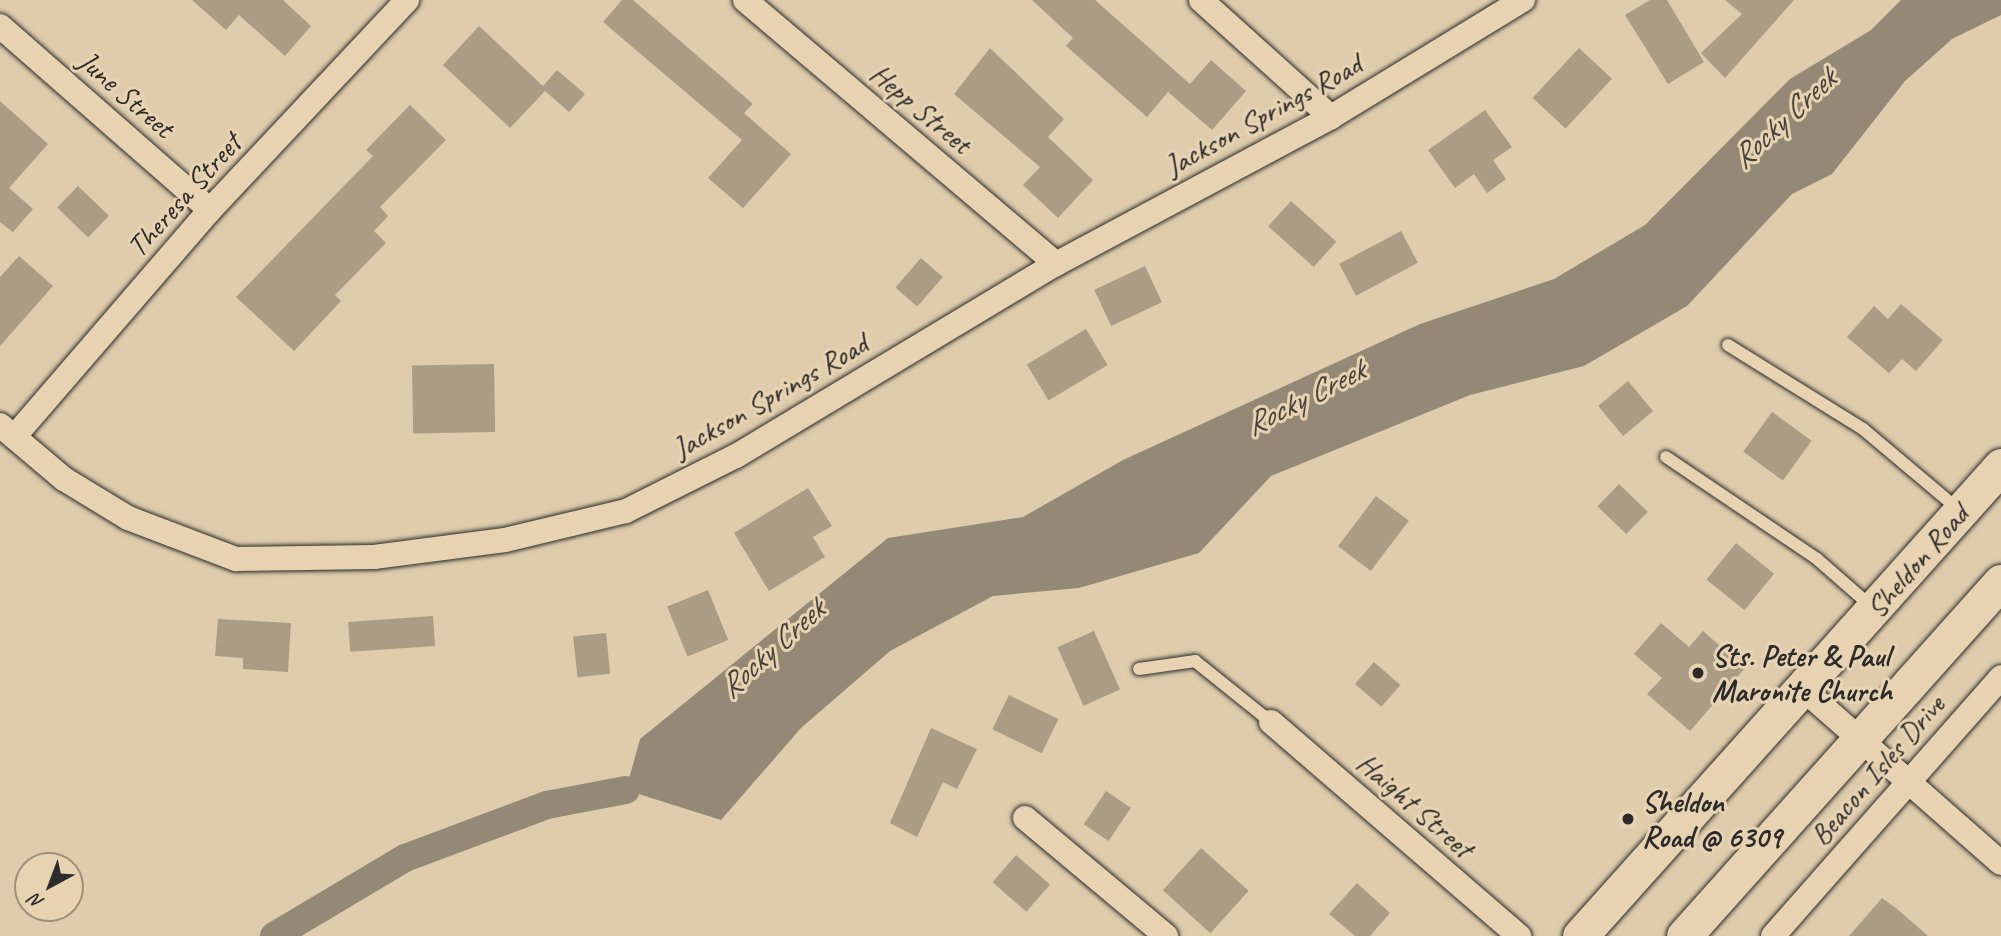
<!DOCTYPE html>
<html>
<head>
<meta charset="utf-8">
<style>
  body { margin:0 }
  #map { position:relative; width:2001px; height:936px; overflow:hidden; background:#dfccac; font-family:Caveat,sans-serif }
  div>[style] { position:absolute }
  .water>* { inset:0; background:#938976 }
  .canal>* { height:28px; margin:-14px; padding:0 14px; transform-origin:14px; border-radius:14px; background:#938976 }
  .building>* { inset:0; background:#aa9c85; transform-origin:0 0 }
  .roads { filter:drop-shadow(0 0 2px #2b2b2b) drop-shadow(0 0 2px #2b2b2b) }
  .service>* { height:12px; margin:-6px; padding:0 6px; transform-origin:6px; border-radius:6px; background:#e7d3b1 }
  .minor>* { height:24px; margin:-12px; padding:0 12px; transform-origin:12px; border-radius:12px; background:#e7d3b1 }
  .secondary>* { height:35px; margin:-17.5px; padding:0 17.5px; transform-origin:17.5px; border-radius:17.5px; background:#e7d3b1 }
  .dots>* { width:19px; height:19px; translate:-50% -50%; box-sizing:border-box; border:4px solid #e7d3b1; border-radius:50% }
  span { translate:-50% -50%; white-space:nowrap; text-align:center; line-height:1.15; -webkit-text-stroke:6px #e7d3b1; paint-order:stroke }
  .street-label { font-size:30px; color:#2b2b2b }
  .poi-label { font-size:30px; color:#2b2b2b; font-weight:700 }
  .left { translate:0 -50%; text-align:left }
  .water-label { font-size:32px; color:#45423e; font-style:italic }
  .north { position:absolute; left:14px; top:852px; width:70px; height:70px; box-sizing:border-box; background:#e7d3b1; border:2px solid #9c907b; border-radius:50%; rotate:221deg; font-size:19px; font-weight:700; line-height:28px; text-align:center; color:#2b2b2b }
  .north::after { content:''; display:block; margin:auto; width:24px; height:32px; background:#2b2b2b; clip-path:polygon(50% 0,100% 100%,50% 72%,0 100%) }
</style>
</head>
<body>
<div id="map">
  <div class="water">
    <div style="clip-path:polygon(1901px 0,2001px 0,2001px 15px,1952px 39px,1905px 81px,1832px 174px,1792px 194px,1687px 306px,1584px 366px,1470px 395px,1271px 476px,1199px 553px,1079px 588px,993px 596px,890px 651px,801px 728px,721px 820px,626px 790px,640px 739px,888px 538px,1023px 517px,1123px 460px,1420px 324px,1554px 279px,1645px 225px,1790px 79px,1871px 30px)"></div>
  </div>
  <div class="canal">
    <div style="left:274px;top:936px;width:152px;rotate:-30.8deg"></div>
    <div style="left:405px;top:858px;width:152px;rotate:-20.5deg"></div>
    <div style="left:547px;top:805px;width:80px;rotate:-10.8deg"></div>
  </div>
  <div class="building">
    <div style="clip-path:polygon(192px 0,283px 0,311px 26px,285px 56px,239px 15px,226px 30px)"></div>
    <div style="clip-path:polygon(622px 0,633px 0,753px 104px,744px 113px,791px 154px,743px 208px,708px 178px,742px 140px,603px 22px)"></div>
    <div style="clip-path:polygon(1032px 0,1095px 0,1190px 84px,1211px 60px,1246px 91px,1212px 130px,1168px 92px,1147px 117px,1066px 46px,1073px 38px)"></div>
    <div style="clip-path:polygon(1650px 0,1667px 0,1704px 62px,1668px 84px,1625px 15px)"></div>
    <div style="clip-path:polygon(1725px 0,1794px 0,1725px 78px,1701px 53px,1742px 14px)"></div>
    <div style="clip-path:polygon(479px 26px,543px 86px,557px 70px,585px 94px,569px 112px,545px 91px,510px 128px,443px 65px)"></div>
    <div style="clip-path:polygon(990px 48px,1064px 119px,1048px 137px,1093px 180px,1058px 218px,1023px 185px,1040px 167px,954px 94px)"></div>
    <div style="left:1579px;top:48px;width:45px;height:68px;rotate:43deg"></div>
    <div style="clip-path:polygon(0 101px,48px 144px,9px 188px,33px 209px,13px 232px,0 222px)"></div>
    <div style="clip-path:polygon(410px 105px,446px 140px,380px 207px,388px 216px,374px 231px,386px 243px,335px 295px,341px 301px,294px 351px,236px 297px,373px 156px,366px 150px)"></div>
    <div style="clip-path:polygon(1485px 110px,1512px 147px,1493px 160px,1506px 179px,1487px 193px,1474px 174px,1455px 188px,1428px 150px)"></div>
    <div style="left:78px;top:186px;width:43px;height:30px;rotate:44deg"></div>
    <div style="left:1291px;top:201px;width:61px;height:34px;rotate:42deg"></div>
    <div style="left:1401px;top:231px;width:36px;height:70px;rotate:62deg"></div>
    <div style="clip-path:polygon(19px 256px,53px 286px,0 346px,0 277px)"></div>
    <div style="left:921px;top:258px;width:29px;height:39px;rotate:41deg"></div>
    <div style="left:1145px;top:266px;width:40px;height:56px;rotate:65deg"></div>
    <div style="clip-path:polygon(1901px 304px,1943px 340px,1916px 371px,1902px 359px,1889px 373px,1847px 337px,1874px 306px,1888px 319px)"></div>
    <div style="left:1086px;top:329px;width:42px;height:69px;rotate:59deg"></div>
    <div style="left:494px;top:364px;width:68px;height:82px;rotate:89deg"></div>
    <div style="left:1628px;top:381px;width:39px;height:39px;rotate:50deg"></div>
    <div style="left:1772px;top:412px;width:49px;height:49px;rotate:36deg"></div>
    <div style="left:1619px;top:484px;width:40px;height:31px;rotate:44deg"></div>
    <div style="clip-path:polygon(808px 488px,832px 526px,813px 537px,825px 557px,769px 591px,734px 533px)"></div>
    <div style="left:1376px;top:496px;width:41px;height:63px;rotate:37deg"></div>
    <div style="left:1736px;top:543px;width:49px;height:47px;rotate:39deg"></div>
    <div style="left:708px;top:590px;width:54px;height:44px;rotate:68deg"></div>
    <div style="left:433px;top:616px;width:30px;height:85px;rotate:86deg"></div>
    <div style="clip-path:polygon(218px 619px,291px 623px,288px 672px,243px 669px,243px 658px,215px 656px)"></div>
    <div style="clip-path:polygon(1661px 623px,1689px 647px,1703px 631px,1745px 668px,1690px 731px,1647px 694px,1662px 678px,1634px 654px)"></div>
    <div style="left:1094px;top:631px;width:64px;height:40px;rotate:66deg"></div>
    <div style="left:606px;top:633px;width:41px;height:33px;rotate:84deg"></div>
    <div style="left:1374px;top:662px;width:35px;height:29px;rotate:41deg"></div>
    <div style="left:1009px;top:695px;width:55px;height:38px;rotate:26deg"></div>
    <div style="clip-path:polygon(931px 728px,977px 749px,957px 789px,943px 782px,917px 837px,890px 823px)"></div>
    <div style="left:1106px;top:791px;width:30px;height:40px;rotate:34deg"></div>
    <div style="left:1201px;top:848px;width:64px;height:57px;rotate:42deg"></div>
    <div style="left:1016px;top:855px;width:45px;height:36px;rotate:41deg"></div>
    <div style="clip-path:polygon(1357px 883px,1390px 913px,1370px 936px,1355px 936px,1329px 914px)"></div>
    <div style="clip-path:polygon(1882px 898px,1896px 908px,1928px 936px,1849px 936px)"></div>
  </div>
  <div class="roads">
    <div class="service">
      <div style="left:1728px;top:345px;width:159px;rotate:31.9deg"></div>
      <div style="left:1863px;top:429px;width:124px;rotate:40.1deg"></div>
      <div style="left:1666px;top:457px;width:182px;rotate:34deg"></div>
      <div style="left:1817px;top:559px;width:73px;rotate:41.1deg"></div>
      <div style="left:1139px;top:669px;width:57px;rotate:-8.1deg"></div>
      <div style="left:1195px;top:661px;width:97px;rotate:38.8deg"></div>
    </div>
    <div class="minor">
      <div style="left:745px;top:0;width:408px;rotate:40.3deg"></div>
      <div style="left:1201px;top:0;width:175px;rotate:42deg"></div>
      <div style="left:0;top:26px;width:279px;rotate:41.2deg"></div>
      <div style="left:0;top:425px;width:84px;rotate:40.2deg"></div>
      <div style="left:64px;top:479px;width:75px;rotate:31.4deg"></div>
      <div style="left:128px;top:518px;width:116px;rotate:20.8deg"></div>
      <div style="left:236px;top:559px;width:138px;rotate:-0.8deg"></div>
      <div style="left:374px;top:557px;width:132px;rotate:-7.4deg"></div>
      <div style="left:505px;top:540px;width:124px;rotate:-13.5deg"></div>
      <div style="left:626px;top:511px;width:123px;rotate:-26.6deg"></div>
      <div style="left:736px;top:456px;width:373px;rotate:-31deg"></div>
      <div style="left:1056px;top:264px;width:312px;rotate:-28.1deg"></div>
      <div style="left:1331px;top:117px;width:225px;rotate:-31.4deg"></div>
      <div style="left:14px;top:437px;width:300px;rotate:-49.2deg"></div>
      <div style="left:210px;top:210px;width:288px;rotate:-46.8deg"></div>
      <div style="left:1804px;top:690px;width:262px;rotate:41.3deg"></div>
      <div style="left:1271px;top:722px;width:328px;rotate:40.8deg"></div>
      <div style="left:1025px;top:818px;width:184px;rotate:39.9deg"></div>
      <div style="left:1773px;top:936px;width:345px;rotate:-48.6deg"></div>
    </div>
    <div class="secondary">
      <div style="left:1580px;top:936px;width:631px;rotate:-48.15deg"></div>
      <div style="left:1684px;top:936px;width:475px;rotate:-48.2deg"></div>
    </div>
  </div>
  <div class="dots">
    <div style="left:1698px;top:673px;background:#2b2b2b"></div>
    <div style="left:1628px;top:819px;background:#2b2b2b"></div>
  </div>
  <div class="street-label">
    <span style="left:126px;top:94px;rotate:41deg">June Street</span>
    <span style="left:921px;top:108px;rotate:40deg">Hepp Street</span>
    <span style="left:1263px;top:115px;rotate:-29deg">Jackson Springs Road</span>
    <span style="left:184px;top:195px;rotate:-48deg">Theresa Street</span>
    <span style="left:770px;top:396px;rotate:-30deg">Jackson Springs Road</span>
    <span style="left:1917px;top:561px;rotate:-49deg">Sheldon Road</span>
    <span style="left:1877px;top:770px;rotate:-49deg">Beacon Isles Drive</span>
    <span style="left:1415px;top:805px;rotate:41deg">Haight Street</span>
  </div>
  <div class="poi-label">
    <span class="left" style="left:1712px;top:673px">Sts. Peter &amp; Paul<br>Maronite Church</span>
    <span class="left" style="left:1642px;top:819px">Sheldon<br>Road @ 6309</span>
  </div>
  <div class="water-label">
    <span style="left:1784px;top:119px;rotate:-43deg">Rocky Creek</span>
    <span style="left:1305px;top:398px;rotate:-27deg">Rocky Creek</span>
    <span style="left:772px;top:649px;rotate:-42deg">Rocky Creek</span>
  </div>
  <div class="north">N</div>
</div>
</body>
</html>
